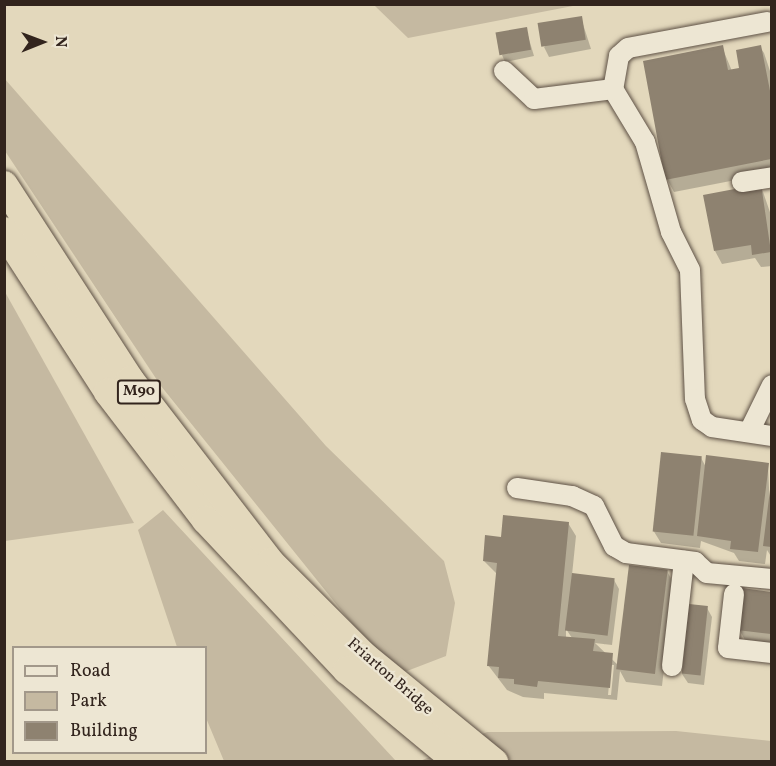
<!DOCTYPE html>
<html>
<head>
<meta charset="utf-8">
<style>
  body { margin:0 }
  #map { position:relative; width:776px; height:766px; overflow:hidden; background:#e3d8bc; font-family:Vollkorn,serif }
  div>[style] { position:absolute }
  .green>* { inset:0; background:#c5b9a1 }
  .shadow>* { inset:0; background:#0003 }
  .building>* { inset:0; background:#8e8270; transform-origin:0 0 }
  .roads { filter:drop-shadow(0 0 2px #5e5145) drop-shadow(0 0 2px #5e5145) }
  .minor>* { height:20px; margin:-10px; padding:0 10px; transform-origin:10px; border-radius:10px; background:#ede6d3 }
  .highway>* { height:28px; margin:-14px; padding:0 14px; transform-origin:14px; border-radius:14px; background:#e3d8bc }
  span { translate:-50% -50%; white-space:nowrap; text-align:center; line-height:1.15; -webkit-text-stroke:4.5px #ede6d3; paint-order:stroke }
  .shield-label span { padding:2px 4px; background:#ede6d3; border:2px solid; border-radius:4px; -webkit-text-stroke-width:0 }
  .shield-label { font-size:15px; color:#32241d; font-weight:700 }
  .street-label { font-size:16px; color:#32241d }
  .frame { position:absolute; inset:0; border:6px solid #32241d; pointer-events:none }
  .legend { position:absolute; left:12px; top:646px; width:195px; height:108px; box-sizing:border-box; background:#ede6d3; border:2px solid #a2988a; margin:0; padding:8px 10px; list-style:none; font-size:18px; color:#32241d }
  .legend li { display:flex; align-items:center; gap:12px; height:30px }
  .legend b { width:30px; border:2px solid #a2988a }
  .north { position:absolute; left:12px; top:12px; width:60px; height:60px; -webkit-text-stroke:4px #ede6d3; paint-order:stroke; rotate:89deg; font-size:16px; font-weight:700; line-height:24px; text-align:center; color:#32241d }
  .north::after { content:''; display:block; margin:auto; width:21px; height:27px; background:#32241d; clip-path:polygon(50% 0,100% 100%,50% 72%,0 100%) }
</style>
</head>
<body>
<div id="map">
  <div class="green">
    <div style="clip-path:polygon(374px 5px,578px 5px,408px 38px)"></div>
    <div style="clip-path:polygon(4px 78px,326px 446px,444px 561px,455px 603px,446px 656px,394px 676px,161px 386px,5px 151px)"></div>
    <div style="clip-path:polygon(5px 292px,134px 523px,5px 541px)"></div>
    <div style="clip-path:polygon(163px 510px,396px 761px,224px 761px,206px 718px,206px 648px,177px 647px,138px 530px)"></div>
    <div style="clip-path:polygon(676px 731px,771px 741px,771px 761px,418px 762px,487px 732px)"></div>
  </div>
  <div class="shadow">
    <div style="clip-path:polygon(581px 18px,591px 49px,549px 57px,544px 47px)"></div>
    <div style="clip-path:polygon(526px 29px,534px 56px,505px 62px,502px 55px)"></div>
    <div style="clip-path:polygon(722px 47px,732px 71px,742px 69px,760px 47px,764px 53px,772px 77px,772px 173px,674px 192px,667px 179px)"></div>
    <div style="clip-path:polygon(761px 186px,772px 218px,772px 266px,761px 267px,755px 258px,722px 264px,715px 251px)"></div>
    <div style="clip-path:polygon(701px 458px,706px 467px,768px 464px,772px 558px,767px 550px,765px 564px,739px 561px,734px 553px,701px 541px,700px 548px,661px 543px,653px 530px)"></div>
    <div style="clip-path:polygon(evenodd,568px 523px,576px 536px,572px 575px,614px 580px,619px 589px,612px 645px,595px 643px,619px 666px,667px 571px,674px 584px,662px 686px,626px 682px,620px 671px,617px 700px,544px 693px,544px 699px,523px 697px,507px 690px,488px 665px,497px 574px,484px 561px,502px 539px,568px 523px,566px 629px,572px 638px,566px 638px,566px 629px,568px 523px,611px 665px,614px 665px,611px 695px,608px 695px,611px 665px)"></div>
    <div style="clip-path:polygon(743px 590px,772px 593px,772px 645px,746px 642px,739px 629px)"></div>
    <div style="clip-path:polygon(707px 608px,712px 617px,704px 685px,688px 683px,682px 674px)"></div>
  </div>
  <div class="building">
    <div style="left:582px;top:16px;width:24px;height:45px;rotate:81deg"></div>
    <div style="left:527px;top:27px;width:23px;height:32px;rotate:80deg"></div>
    <div style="clip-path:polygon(723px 45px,728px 70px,739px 68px,736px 50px,761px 45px,771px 96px,771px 159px,665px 180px,643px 61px)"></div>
    <div style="clip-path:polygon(761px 184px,771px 252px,752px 255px,751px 245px,714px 251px,703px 195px)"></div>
    <div style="left:661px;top:452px;width:41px;height:80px;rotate:6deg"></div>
    <div style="clip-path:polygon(706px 455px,769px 463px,758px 552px,730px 549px,731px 541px,697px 536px)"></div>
    <div style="clip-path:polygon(771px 482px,771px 547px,763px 546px)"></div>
    <div style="clip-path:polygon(503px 515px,569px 522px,558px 636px,595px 639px,593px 651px,613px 653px,610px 688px,538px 681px,537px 687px,514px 684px,514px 679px,498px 678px,499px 667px,487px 666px,497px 563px,483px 561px,485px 535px,501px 537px)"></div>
    <div style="left:629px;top:565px;width:39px;height:105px;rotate:7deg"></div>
    <div style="left:572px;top:573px;width:43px;height:58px;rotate:7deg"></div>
    <div style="clip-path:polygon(742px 588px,771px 592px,771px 634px,737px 630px)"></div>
    <div style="left:689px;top:604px;width:19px;height:70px;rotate:6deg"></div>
  </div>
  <div class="roads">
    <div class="minor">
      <div style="left:767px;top:22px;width:141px;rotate:169.4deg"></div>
      <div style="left:628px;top:48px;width:12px;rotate:138deg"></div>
      <div style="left:619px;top:56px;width:34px;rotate:100deg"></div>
      <div style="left:613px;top:89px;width:62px;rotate:58.9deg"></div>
      <div style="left:645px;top:142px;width:94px;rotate:73.9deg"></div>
      <div style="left:671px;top:232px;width:42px;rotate:63.4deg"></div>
      <div style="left:690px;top:270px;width:129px;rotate:87.8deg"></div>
      <div style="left:695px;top:399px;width:22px;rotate:72deg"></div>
      <div style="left:702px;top:420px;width:12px;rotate:35deg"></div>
      <div style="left:712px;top:427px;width:61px;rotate:8.5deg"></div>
      <div style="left:504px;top:71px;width:41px;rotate:43deg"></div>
      <div style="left:534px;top:99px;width:80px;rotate:-7.2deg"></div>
      <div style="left:742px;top:182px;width:30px;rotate:-9deg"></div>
      <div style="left:749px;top:432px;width:52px;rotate:-63.9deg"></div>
      <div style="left:517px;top:488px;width:56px;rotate:8.3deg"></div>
      <div style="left:572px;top:496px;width:24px;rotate:24deg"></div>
      <div style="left:594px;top:506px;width:45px;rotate:63.4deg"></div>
      <div style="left:614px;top:546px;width:14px;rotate:30deg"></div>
      <div style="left:626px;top:553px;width:70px;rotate:7.4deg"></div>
      <div style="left:695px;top:562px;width:16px;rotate:43deg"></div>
      <div style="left:707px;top:573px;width:65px;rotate:5.3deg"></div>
      <div style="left:734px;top:594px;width:54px;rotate:96.3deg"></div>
      <div style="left:728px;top:648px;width:44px;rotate:6.5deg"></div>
      <div style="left:672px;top:666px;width:106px;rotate:-83.5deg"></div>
    </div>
    <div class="highway">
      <div style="left:4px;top:185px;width:232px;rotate:57.1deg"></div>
      <div style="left:130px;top:380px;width:230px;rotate:52.4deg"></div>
      <div style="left:270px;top:562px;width:133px;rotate:45deg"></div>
      <div style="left:364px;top:656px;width:168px;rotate:39.2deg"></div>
      <div style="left:4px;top:231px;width:192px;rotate:57.1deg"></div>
      <div style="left:108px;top:392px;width:161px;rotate:52.6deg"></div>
      <div style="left:206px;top:520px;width:206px;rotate:46.8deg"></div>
      <div style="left:347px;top:670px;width:144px;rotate:39.7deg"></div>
    </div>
  </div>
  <div class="shield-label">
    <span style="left:139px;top:392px">M90</span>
  </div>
  <div class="street-label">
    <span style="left:390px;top:677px;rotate:41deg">Friarton Bridge</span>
  </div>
  <div class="frame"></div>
  <ul class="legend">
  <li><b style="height:8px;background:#ede6d3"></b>Road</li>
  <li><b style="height:16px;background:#c5b9a1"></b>Park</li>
  <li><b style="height:16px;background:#8e8270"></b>Building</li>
  </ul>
  <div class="north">N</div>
</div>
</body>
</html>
